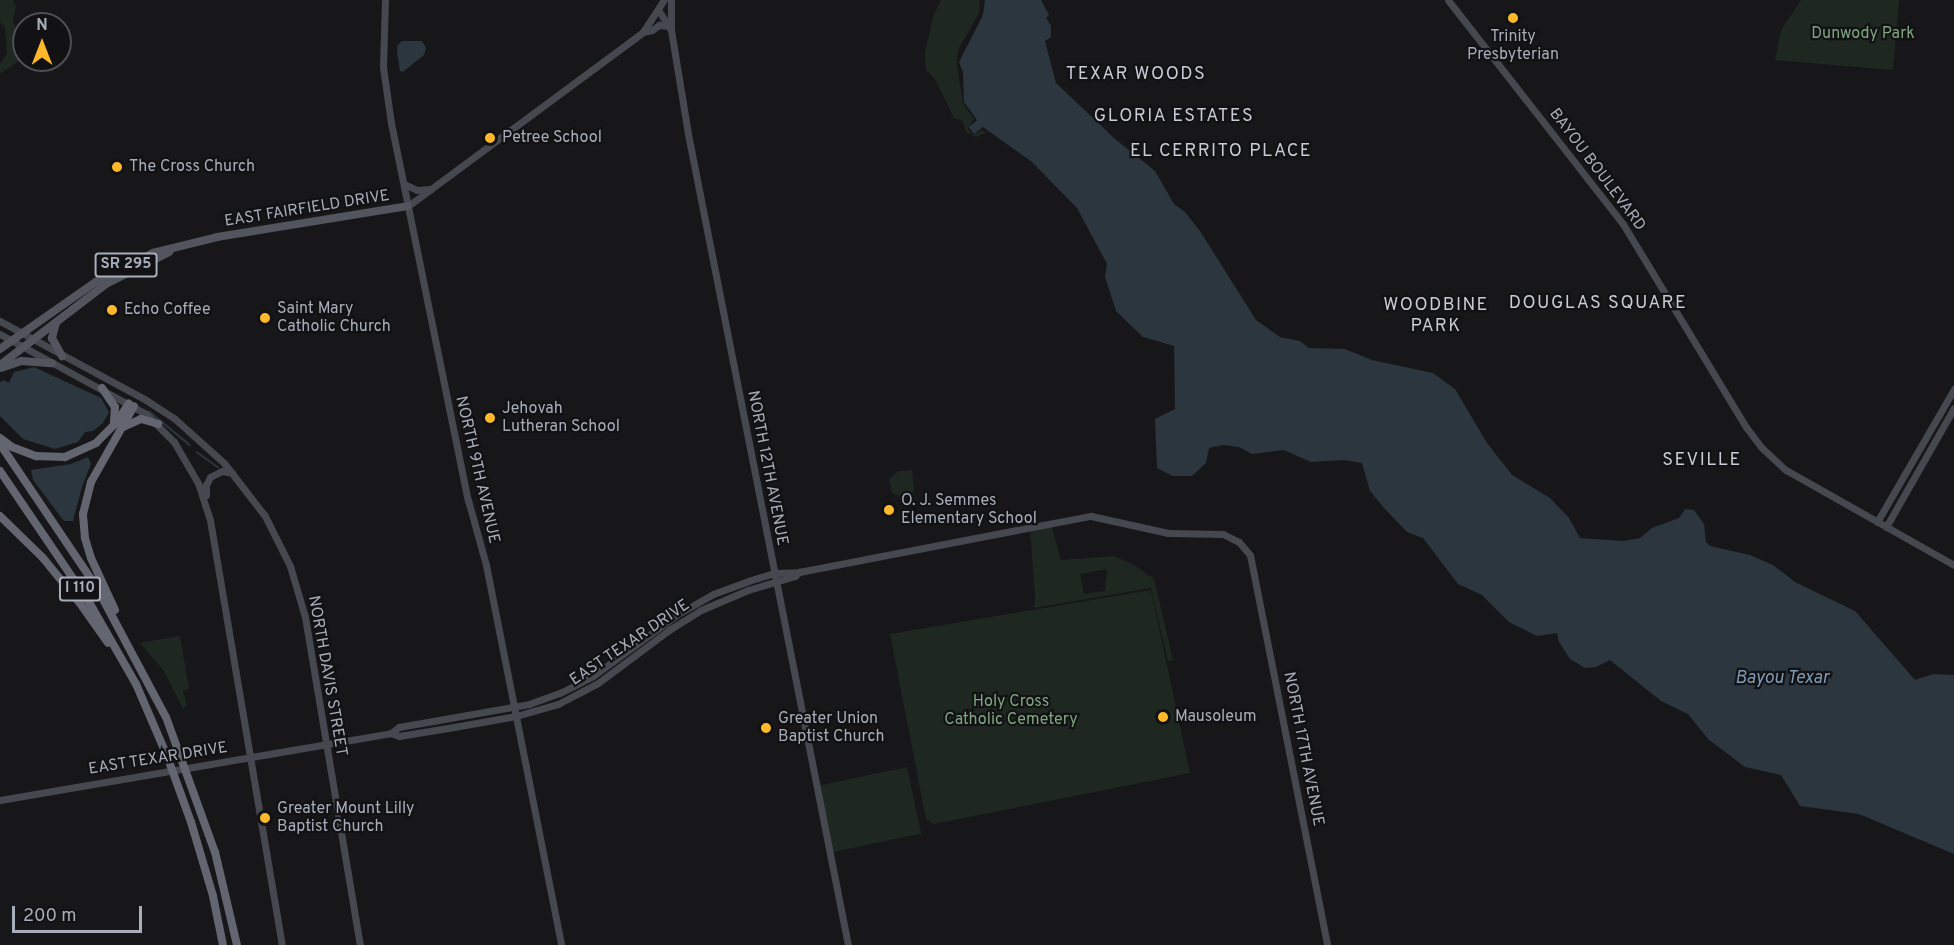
<!DOCTYPE html>
<html>
<head>
<meta charset="utf-8">
<style>
  body { margin:0 }
  #map { position:relative; width:1954px; height:945px; overflow:hidden; background:#171719; font-family:Overpass,sans-serif }
  div>[style] { position:absolute }
  .green>* { inset:0; background:#1e2820; transform-origin:0 0 }
  .water>* { inset:0; background:#2c363e }
  .stream>* { height:1.5px; margin:-0.75px; padding:0 0.75px; transform-origin:0.75px; border-radius:0.75px; background:#2c363e }
  .secondary>* { height:7px; margin:-3.5px; padding:0 3.5px; transform-origin:3.5px; border-radius:3.5px; background:#45484f }
  .primary>* { height:8px; margin:-4px; padding:0 4px; transform-origin:4px; border-radius:4px; background:#53555e }
  .highway>* { height:8px; margin:-4px; padding:0 4px; transform-origin:4px; border-radius:4px; background:#636670 }
  .dots>* { width:16px; height:16px; translate:-50% -50%; box-sizing:border-box; border:3px solid #121214; border-radius:50% }
  span { translate:-50% -50%; white-space:nowrap; text-align:center; line-height:1.15; -webkit-text-stroke:4.5px #121214; paint-order:stroke }
  .shield-label span { padding:2px 4px; background:#121214; border:2px solid; border-radius:4px; -webkit-text-stroke-width:0 }
  .shield-label { font-size:15px; color:#a8adba; font-weight:700 }
  .park-label { font-size:16px; color:#7ea680 }
  .poi-label { font-size:16px; color:#a8adba }
  .left { translate:0 -50%; text-align:left }
  .street-label { font-size:16px; color:#a8adba }
  .neighbourhood-label { font-size:18px; color:#c9ccd6; letter-spacing:1.5px }
  .water-label { font-size:18px; color:#7d9bb7; font-style:italic }
  .north { position:absolute; left:12px; top:12px; width:60px; height:60px; box-sizing:border-box; background:#121214; border:2px solid #4e5056; border-radius:50%; rotate:0deg; font-size:16px; font-weight:700; line-height:24px; text-align:center; color:#a8adba }
  .north::after { content:''; display:block; margin:auto; width:21px; height:27px; background:#ffb829; clip-path:polygon(50% 0,100% 100%,50% 72%,0 100%) }
  .scale { position:absolute; left:12px; top:906px; width:130px; height:27px; box-sizing:border-box; border:3px solid #a8adba; border-top:0; padding-left:8px; font-size:18px; line-height:21px; white-space:nowrap; color:#a8adba; -webkit-text-stroke:4px #121214; paint-order:stroke }
</style>
</head>
<body>
<div id="map">
  <div class="green">
    <div style="clip-path:polygon(0 0,13px 0,16px 6px,13px 21px,24px 47px,24px 57px,0 74px,0 64px,7px 54px,5px 27px,0 22px)"></div>
    <div style="clip-path:polygon(941px 0,980px 0,979px 13px,958px 50px,957px 65px,963px 103px,974px 119px,968px 129px,973px 135px,982px 130px,986px 133px,976px 137px,966px 132px,963px 121px,954px 118px,935px 79px,926px 70px,925px 52px,933px 17px)"></div>
    <div style="clip-path:polygon(1801px 0,1899px 0,1893px 70px,1775px 60px,1781px 30px)"></div>
    <div style="clip-path:polygon(912px 470px,914px 489px,912px 495px,904px 498px,892px 493px,889px 479px,899px 471px)"></div>
    <div style="clip-path:polygon(evenodd,1051px 524px,1061px 560px,1114px 556px,1136px 566px,1154px 579px,1173px 660px,1168px 661px,1151px 588px,1034px 608px,1035px 598px,1030px 528px,1051px 524px,1107px 569px,1105px 591px,1084px 594px,1080px 574px,1107px 569px)"></div>
    <div style="clip-path:polygon(1151px 590px,1190px 773px,933px 824px,926px 819px,890px 634px)"></div>
    <div style="clip-path:polygon(180px 636px,189px 688px,183px 691px,187px 705px,183px 709px,164px 671px,140px 643px)"></div>
    <div style="left:907px;top:767px;width:68px;height:93px;rotate:78deg"></div>
  </div>
  <div class="water">
    <div style="clip-path:polygon(985px 0,1041px 0,1049px 15px,1046px 18px,1051px 26px,1051px 37px,1045px 41px,1056px 83px,1115px 139px,1155px 171px,1174px 204px,1185px 212px,1200px 231px,1256px 320px,1280px 337px,1300px 341px,1309px 348px,1345px 349px,1372px 360px,1433px 373px,1455px 389px,1487px 443px,1512px 475px,1550px 498px,1569px 518px,1580px 538px,1624px 541px,1640px 538px,1652px 528px,1679px 518px,1685px 509px,1694px 510px,1704px 524px,1706px 542px,1710px 546px,1750px 555px,1773px 565px,1795px 582px,1855px 611px,1915px 680px,1933px 674px,1954px 675px,1954px 854px,1859px 814px,1800px 806px,1781px 775px,1745px 767px,1708px 739px,1688px 714px,1661px 701px,1610px 660px,1596px 667px,1585px 668px,1570px 659px,1559px 642px,1557px 633px,1537px 636px,1509px 622px,1482px 595px,1458px 584px,1423px 538px,1407px 532px,1384px 508px,1370px 491px,1362px 463px,1344px 460px,1311px 462px,1284px 450px,1252px 454px,1239px 447px,1223px 445px,1209px 448px,1206px 463px,1192px 476px,1173px 476px,1157px 468px,1155px 419px,1175px 409px,1174px 346px,1143px 337px,1116px 311px,1105px 277px,1107px 264px,1077px 208px,1032px 162px,983px 127px,974px 134px,969px 127px,977px 120px,964px 102px,963px 72px,959px 62px,983px 15px)"></div>
    <div style="clip-path:polygon(402px 41px,422px 41px,426px 48px,424px 55px,403px 72px,400px 71px,397px 52px,397px 46px)"></div>
    <div style="clip-path:polygon(34px 367px,101px 398px,109px 412px,103px 423px,93px 431px,85px 432px,78px 442px,55px 449px,23px 439px,0 416px,0 382px,4px 380px,9px 383px,14px 372px)"></div>
    <div style="clip-path:polygon(88px 457px,91px 464px,82px 487px,73px 521px,64px 521px,33px 480px,31px 470px,71px 464px)"></div>
  </div>
  <div class="stream">
    <div style="left:149px;top:411px;width:53px;rotate:39.7deg"></div>
    <div style="left:197px;top:452px;width:26px;rotate:36deg"></div>
  </div>
  <div class="secondary">
    <div style="left:385px;top:0;width:67px;rotate:91.7deg"></div>
    <div style="left:383px;top:67px;width:57px;rotate:81.9deg"></div>
    <div style="left:391px;top:123px;width:385px;rotate:78.5deg"></div>
    <div style="left:468px;top:500px;width:67px;rotate:74.5deg"></div>
    <div style="left:486px;top:565px;width:387px;rotate:78.8deg"></div>
    <div style="left:1448px;top:0;width:284px;rotate:52deg"></div>
    <div style="left:1623px;top:224px;width:237px;rotate:58.8deg"></div>
    <div style="left:1746px;top:427px;width:26px;rotate:53deg"></div>
    <div style="left:1762px;top:448px;width:33px;rotate:43deg"></div>
    <div style="left:1786px;top:470px;width:193px;rotate:29.5deg"></div>
    <div style="left:659px;top:11px;width:22px;rotate:58deg"></div>
    <div style="left:671px;top:30px;width:105px;rotate:80.7deg"></div>
    <div style="left:688px;top:134px;width:827px;rotate:78.84deg"></div>
    <div style="left:671px;top:30px;width:30px;rotate:-90deg"></div>
    <div style="left:643px;top:32px;width:9px;rotate:-13deg"></div>
    <div style="left:652px;top:30px;width:9px;rotate:-36deg"></div>
    <div style="left:659px;top:25px;width:10px;rotate:6deg"></div>
    <div style="left:404px;top:184px;width:14px;rotate:25deg"></div>
    <div style="left:417px;top:190px;width:14px;rotate:-4deg"></div>
    <div style="left:408px;top:206px;width:292px;rotate:-36.5deg"></div>
    <div style="left:643px;top:32px;width:38px;rotate:-57deg"></div>
    <div style="left:0;top:321px;width:166px;rotate:28.4deg"></div>
    <div style="left:146px;top:400px;width:35px;rotate:33deg"></div>
    <div style="left:175px;top:419px;width:66px;rotate:41.9deg"></div>
    <div style="left:224px;top:463px;width:67px;rotate:52.3deg"></div>
    <div style="left:265px;top:516px;width:56px;rotate:63.4deg"></div>
    <div style="left:290px;top:566px;width:53px;rotate:73.6deg"></div>
    <div style="left:305px;top:617px;width:333px;rotate:80.5deg"></div>
    <div style="left:0;top:334px;width:166px;rotate:28.7deg"></div>
    <div style="left:146px;top:414px;width:40px;rotate:45deg"></div>
    <div style="left:174px;top:442px;width:48px;rotate:59.7deg"></div>
    <div style="left:198px;top:483px;width:39px;rotate:72deg"></div>
    <div style="left:210px;top:520px;width:431px;rotate:80.4deg"></div>
    <div style="left:206px;top:495px;width:10px;rotate:-90deg"></div>
    <div style="left:206px;top:485px;width:9px;rotate:-63deg"></div>
    <div style="left:210px;top:477px;width:13px;rotate:-27deg"></div>
    <div style="left:222px;top:471px;width:10px;rotate:11deg"></div>
    <div style="left:1877px;top:522px;width:154px;rotate:-59.9deg"></div>
    <div style="left:1886px;top:527px;width:137px;rotate:-60.3deg"></div>
    <div style="left:391px;top:733px;width:9px;rotate:21deg"></div>
    <div style="left:399px;top:736px;width:56px;rotate:-9.3deg"></div>
    <div style="left:454px;top:727px;width:63px;rotate:-10.1deg"></div>
    <div style="left:516px;top:716px;width:44px;rotate:-15.9deg"></div>
    <div style="left:558px;top:704px;width:45px;rotate:-27.7deg"></div>
    <div style="left:598px;top:683px;width:89px;rotate:-36.7deg"></div>
    <div style="left:669px;top:630px;width:38px;rotate:-32deg"></div>
    <div style="left:701px;top:610px;width:51px;rotate:-23.1deg"></div>
    <div style="left:748px;top:590px;width:49px;rotate:-16.6deg"></div>
    <div style="left:795px;top:576px;width:6px;rotate:-45deg"></div>
    <div style="left:0;top:800px;width:397px;rotate:-9.7deg"></div>
    <div style="left:391px;top:733px;width:10px;rotate:-37deg"></div>
    <div style="left:399px;top:727px;width:132px;rotate:-10deg"></div>
    <div style="left:529px;top:704px;width:33px;rotate:-20deg"></div>
    <div style="left:560px;top:693px;width:37px;rotate:-27deg"></div>
    <div style="left:593px;top:676px;width:105px;rotate:-36.1deg"></div>
    <div style="left:678px;top:614px;width:40px;rotate:-29.7deg"></div>
    <div style="left:713px;top:594px;width:37px;rotate:-20deg"></div>
    <div style="left:748px;top:581px;width:27px;rotate:-17deg"></div>
    <div style="left:774px;top:573px;width:25px;rotate:-2deg"></div>
    <div style="left:799px;top:572px;width:297px;rotate:-10.9deg"></div>
    <div style="left:1091px;top:516px;width:79px;rotate:12.4deg"></div>
    <div style="left:1168px;top:533px;width:55px;rotate:1deg"></div>
    <div style="left:1223px;top:534px;width:18px;rotate:27deg"></div>
    <div style="left:1239px;top:542px;width:17px;rotate:50deg"></div>
    <div style="left:1250px;top:555px;width:398px;rotate:78.8deg"></div>
  </div>
  <div class="primary">
    <div style="left:56px;top:323px;width:16px;rotate:105deg"></div>
    <div style="left:52px;top:338px;width:21px;rotate:61deg"></div>
    <div style="left:0;top:349px;width:118px;rotate:-35deg"></div>
    <div style="left:97px;top:281px;width:63px;rotate:-26.6deg"></div>
    <div style="left:153px;top:253px;width:66px;rotate:-14deg"></div>
    <div style="left:217px;top:237px;width:193px;rotate:-9.2deg"></div>
    <div style="left:0;top:365px;width:133px;rotate:-37.4deg"></div>
    <div style="left:106px;top:284px;width:71px;rotate:-26.9deg"></div>
    <div style="left:1px;top:368px;width:21px;rotate:-19deg"></div>
    <div style="left:21px;top:361px;width:31px;rotate:4deg"></div>
  </div>
  <div class="highway">
    <div style="left:102px;top:388px;width:23px;rotate:56deg"></div>
    <div style="left:115px;top:407px;width:15px;rotate:94deg"></div>
    <div style="left:123px;top:427px;width:20px;rotate:-24deg"></div>
    <div style="left:141px;top:419px;width:18px;rotate:16deg"></div>
    <div style="left:0;top:438px;width:15px;rotate:37deg"></div>
    <div style="left:12px;top:447px;width:26px;rotate:21deg"></div>
    <div style="left:36px;top:456px;width:29px;rotate:2deg"></div>
    <div style="left:65px;top:457px;width:34px;rotate:-24deg"></div>
    <div style="left:96px;top:443px;width:30px;rotate:-45deg"></div>
    <div style="left:117px;top:422px;width:22px;rotate:-58deg"></div>
    <div style="left:0;top:444px;width:174px;rotate:56deg"></div>
    <div style="left:97px;top:588px;width:146px;rotate:61.9deg"></div>
    <div style="left:166px;top:717px;width:144px;rotate:70.1deg"></div>
    <div style="left:215px;top:852px;width:96px;rotate:76.7deg"></div>
    <div style="left:0;top:471px;width:158px;rotate:55.8deg"></div>
    <div style="left:89px;top:602px;width:95px;rotate:60.2deg"></div>
    <div style="left:136px;top:684px;width:78px;rotate:66.7deg"></div>
    <div style="left:167px;top:756px;width:70px;rotate:70deg"></div>
    <div style="left:191px;top:822px;width:77px;rotate:73.4deg"></div>
    <div style="left:213px;top:896px;width:50px;rotate:78.5deg"></div>
    <div style="left:0;top:516px;width:60px;rotate:44.3deg"></div>
    <div style="left:43px;top:558px;width:57px;rotate:50.7deg"></div>
    <div style="left:79px;top:602px;width:50px;rotate:54.7deg"></div>
    <div style="left:115px;top:610px;width:57px;rotate:-114.8deg"></div>
    <div style="left:91px;top:558px;width:21px;rotate:-107deg"></div>
    <div style="left:85px;top:538px;width:24px;rotate:-95deg"></div>
    <div style="left:83px;top:514px;width:33px;rotate:-76deg"></div>
    <div style="left:91px;top:482px;width:87px;rotate:-60.5deg"></div>
  </div>
  <div class="dots">
    <div style="left:1513px;top:18px;background:#ffb829"></div>
    <div style="left:490px;top:138px;background:#ffb829"></div>
    <div style="left:117px;top:167px;background:#ffb829"></div>
    <div style="left:112px;top:310px;background:#ffb829"></div>
    <div style="left:265px;top:318px;background:#ffb829"></div>
    <div style="left:490px;top:418px;background:#ffb829"></div>
    <div style="left:889px;top:510px;background:#ffb829"></div>
    <div style="left:1163px;top:717px;background:#ffb829"></div>
    <div style="left:766px;top:728px;background:#ffb829"></div>
    <div style="left:265px;top:818px;background:#ffb829"></div>
  </div>
  <div class="shield-label">
    <span style="left:126px;top:265px">SR 295</span>
    <span style="left:80px;top:589px">I 110</span>
  </div>
  <div class="park-label">
    <span style="left:1863px;top:34px">Dunwody Park</span>
    <span style="left:1011px;top:711px">Holy Cross<br>Catholic Cemetery</span>
  </div>
  <div class="poi-label">
    <span style="left:1513px;top:46px">Trinity<br>Presbyterian</span>
    <span class="left" style="left:502px;top:138px">Petree School</span>
    <span class="left" style="left:129px;top:167px">The Cross Church</span>
    <span class="left" style="left:277px;top:318px">Saint Mary<br>Catholic Church</span>
    <span class="left" style="left:124px;top:310px">Echo Coffee</span>
    <span class="left" style="left:502px;top:418px">Jehovah<br>Lutheran School</span>
    <span class="left" style="left:901px;top:510px">O. J. Semmes<br>Elementary School</span>
    <span class="left" style="left:1175px;top:717px">Mausoleum</span>
    <span class="left" style="left:778px;top:728px">Greater Union<br>Baptist Church</span>
    <span class="left" style="left:277px;top:818px">Greater Mount Lilly<br>Baptist Church</span>
  </div>
  <div class="street-label">
    <span style="left:1597px;top:170px;rotate:53deg">BAYOU BOULEVARD</span>
    <span style="left:307px;top:209px;rotate:-9deg">EAST FAIRFIELD DRIVE</span>
    <span style="left:767px;top:468px;rotate:79deg">NORTH 12TH AVENUE</span>
    <span style="left:477px;top:470px;rotate:77deg">NORTH 9TH AVENUE</span>
    <span style="left:630px;top:643px;rotate:-34deg">EAST TEXAR DRIVE</span>
    <span style="left:327px;top:676px;rotate:80deg">NORTH DAVIS STREET</span>
    <span style="left:1303px;top:749px;rotate:79deg">NORTH 17TH AVENUE</span>
    <span style="left:158px;top:759px;rotate:-9deg">EAST TEXAR DRIVE</span>
  </div>
  <div class="neighbourhood-label">
    <span style="left:1136px;top:75px">TEXAR WOODS</span>
    <span style="left:1174px;top:117px">GLORIA ESTATES</span>
    <span style="left:1221px;top:152px">EL CERRITO PLACE</span>
    <span style="left:1598px;top:304px">DOUGLAS SQUARE</span>
    <span style="left:1436px;top:317px">WOODBINE<br>PARK</span>
    <span style="left:1702px;top:461px">SEVILLE</span>
  </div>
  <div class="water-label">
    <span style="left:1782px;top:679px">Bayou Texar</span>
  </div>
  <div class="north">N</div>
  <div class="scale">200 m</div>
</div>
</body>
</html>
